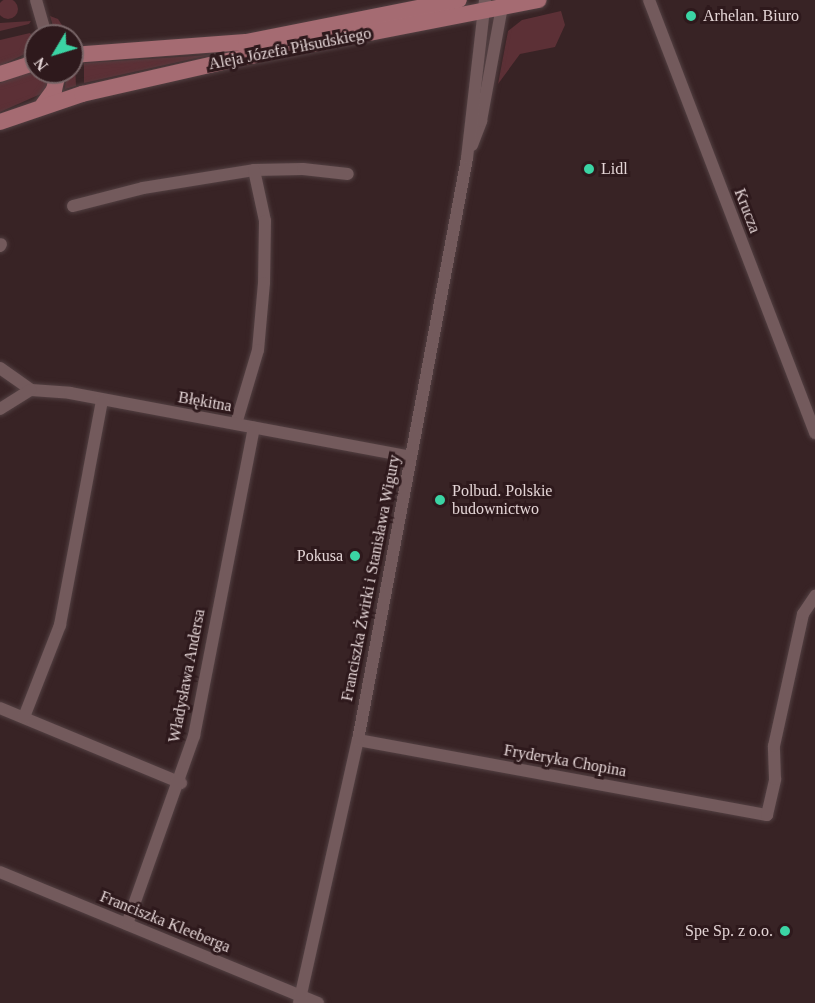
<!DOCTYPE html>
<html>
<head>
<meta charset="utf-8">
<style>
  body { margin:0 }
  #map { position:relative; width:815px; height:1003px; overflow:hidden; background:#382325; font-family:"Times New Roman",serif }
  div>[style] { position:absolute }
  .green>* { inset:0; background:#5c3036 }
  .round { border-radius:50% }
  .roads { filter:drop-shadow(0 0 2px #524042) drop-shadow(0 0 2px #524042) }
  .minor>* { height:12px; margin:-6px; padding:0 6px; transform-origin:6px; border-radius:6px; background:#735a5c }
  .major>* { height:16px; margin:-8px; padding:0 8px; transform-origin:8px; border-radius:8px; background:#a56b72 }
  .dots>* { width:16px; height:16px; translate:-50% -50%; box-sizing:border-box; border:3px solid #2e191c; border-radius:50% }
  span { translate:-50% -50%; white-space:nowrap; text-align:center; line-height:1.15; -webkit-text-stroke:6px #2e191c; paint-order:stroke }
  .poi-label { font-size:16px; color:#e4d5d6 }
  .left { translate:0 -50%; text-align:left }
  .right { translate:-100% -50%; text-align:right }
  .street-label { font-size:16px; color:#e4d5d6 }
  .north { position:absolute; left:24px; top:24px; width:60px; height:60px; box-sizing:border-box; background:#2e191c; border:2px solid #776466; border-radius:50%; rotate:232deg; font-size:16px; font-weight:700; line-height:24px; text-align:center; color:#e4d5d6 }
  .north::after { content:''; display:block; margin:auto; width:21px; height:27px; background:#3bd4a4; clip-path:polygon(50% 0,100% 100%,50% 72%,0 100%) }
</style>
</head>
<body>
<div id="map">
  <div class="green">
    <div class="round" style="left:-2px;top:-1px;width:20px;height:20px"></div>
    <div style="clip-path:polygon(561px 11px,565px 25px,555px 47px,520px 54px,498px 84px,508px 31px,522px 20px)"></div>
    <div style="clip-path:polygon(50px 16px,58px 19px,69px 36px,56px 36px)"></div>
    <div style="clip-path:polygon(31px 21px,29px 24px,0 31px,0 23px)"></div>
    <div style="clip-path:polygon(30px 33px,33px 38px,25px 54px,0 66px,0 40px)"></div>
    <div style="clip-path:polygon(210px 55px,84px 83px,84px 63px)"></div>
    <div style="clip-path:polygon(72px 64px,75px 64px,76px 86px,65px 89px,66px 72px,72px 72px)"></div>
    <div style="clip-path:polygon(36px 69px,51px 72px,52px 77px,43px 93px,0 112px,0 83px)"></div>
  </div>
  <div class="roads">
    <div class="minor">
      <div style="left:36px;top:0;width:37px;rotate:74deg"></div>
      <div style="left:649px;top:0;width:464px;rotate:69deg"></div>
      <div style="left:27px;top:64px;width:18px;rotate:-61deg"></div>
      <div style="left:472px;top:145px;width:26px;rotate:-69deg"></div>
      <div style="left:481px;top:121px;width:122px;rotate:-79.6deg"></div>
      <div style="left:254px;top:170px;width:49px;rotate:-1.2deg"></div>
      <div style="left:303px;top:169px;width:45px;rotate:6.3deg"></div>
      <div style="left:73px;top:206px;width:72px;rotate:-14.4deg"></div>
      <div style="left:143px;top:188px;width:112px;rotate:-9.2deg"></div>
      <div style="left:254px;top:170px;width:52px;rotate:77.8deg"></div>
      <div style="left:265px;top:221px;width:62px;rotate:90.9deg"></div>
      <div style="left:264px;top:283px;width:67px;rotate:95.1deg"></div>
      <div style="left:258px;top:350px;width:77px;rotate:106.6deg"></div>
      <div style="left:0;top:246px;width:2px;rotate:-63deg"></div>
      <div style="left:0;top:368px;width:38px;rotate:35deg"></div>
      <div style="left:31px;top:390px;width:39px;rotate:4deg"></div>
      <div style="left:70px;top:393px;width:347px;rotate:10.6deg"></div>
      <div style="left:0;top:409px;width:36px;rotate:-32deg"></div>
      <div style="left:0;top:708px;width:196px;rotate:22.5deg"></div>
      <div style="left:24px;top:717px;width:99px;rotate:-68.6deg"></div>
      <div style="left:60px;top:625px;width:229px;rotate:-79.4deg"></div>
      <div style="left:358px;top:740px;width:416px;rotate:10.4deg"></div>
      <div style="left:767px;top:815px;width:37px;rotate:-77deg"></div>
      <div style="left:775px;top:779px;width:33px;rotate:-92deg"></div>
      <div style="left:774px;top:746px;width:135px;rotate:-77.6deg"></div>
      <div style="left:803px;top:614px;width:22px;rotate:-56deg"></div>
      <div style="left:0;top:872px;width:344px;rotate:22.4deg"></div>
      <div style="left:127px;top:924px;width:200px;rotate:-70.4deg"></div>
      <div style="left:194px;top:736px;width:314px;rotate:-79deg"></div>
      <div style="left:299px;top:1003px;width:270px;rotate:-77.4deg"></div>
      <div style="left:358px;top:740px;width:592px;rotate:-79.39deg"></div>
      <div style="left:467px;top:158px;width:159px;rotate:-83.5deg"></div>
    </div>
    <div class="major">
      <div style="left:72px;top:55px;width:174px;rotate:-4.3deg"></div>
      <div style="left:246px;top:42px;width:217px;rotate:-11.2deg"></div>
      <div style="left:0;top:74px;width:38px;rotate:-18deg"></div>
      <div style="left:43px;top:105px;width:19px;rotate:-54deg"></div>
      <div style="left:54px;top:90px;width:18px;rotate:-77deg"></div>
      <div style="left:0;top:122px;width:87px;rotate:-18.9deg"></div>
      <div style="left:82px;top:94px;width:167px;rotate:-12.8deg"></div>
      <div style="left:245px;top:57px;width:299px;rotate:-11deg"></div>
    </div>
  </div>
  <div class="dots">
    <div style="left:691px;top:16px;background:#3bd4a4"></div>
    <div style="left:589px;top:169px;background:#3bd4a4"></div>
    <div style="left:440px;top:500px;background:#3bd4a4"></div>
    <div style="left:355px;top:556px;background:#3bd4a4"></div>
    <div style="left:785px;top:931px;background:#3bd4a4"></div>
  </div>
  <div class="poi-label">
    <span class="left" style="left:703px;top:16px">Arhelan. Biuro</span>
    <span class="left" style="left:601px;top:169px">Lidl</span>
    <span class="left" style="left:452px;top:500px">Polbud. Polskie<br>budownictwo</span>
    <span class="right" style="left:343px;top:556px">Pokusa</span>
    <span class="right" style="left:773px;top:931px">Spe Sp. z o.o.</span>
  </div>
  <div class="street-label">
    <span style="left:290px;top:49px;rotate:-11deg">Aleja Józefa Piłsudskiego</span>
    <span style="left:747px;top:211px;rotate:69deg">Krucza</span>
    <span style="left:205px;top:402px;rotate:10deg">Błękitna</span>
    <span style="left:371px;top:578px;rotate:-79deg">Franciszka Żwirki i Stanisława Wigury</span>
    <span style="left:187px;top:676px;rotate:-79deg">Władysława Andersa</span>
    <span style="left:565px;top:761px;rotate:10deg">Fryderyka Chopina</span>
    <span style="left:165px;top:922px;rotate:22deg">Franciszka Kleeberga</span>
  </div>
  <div class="north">N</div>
</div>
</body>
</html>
